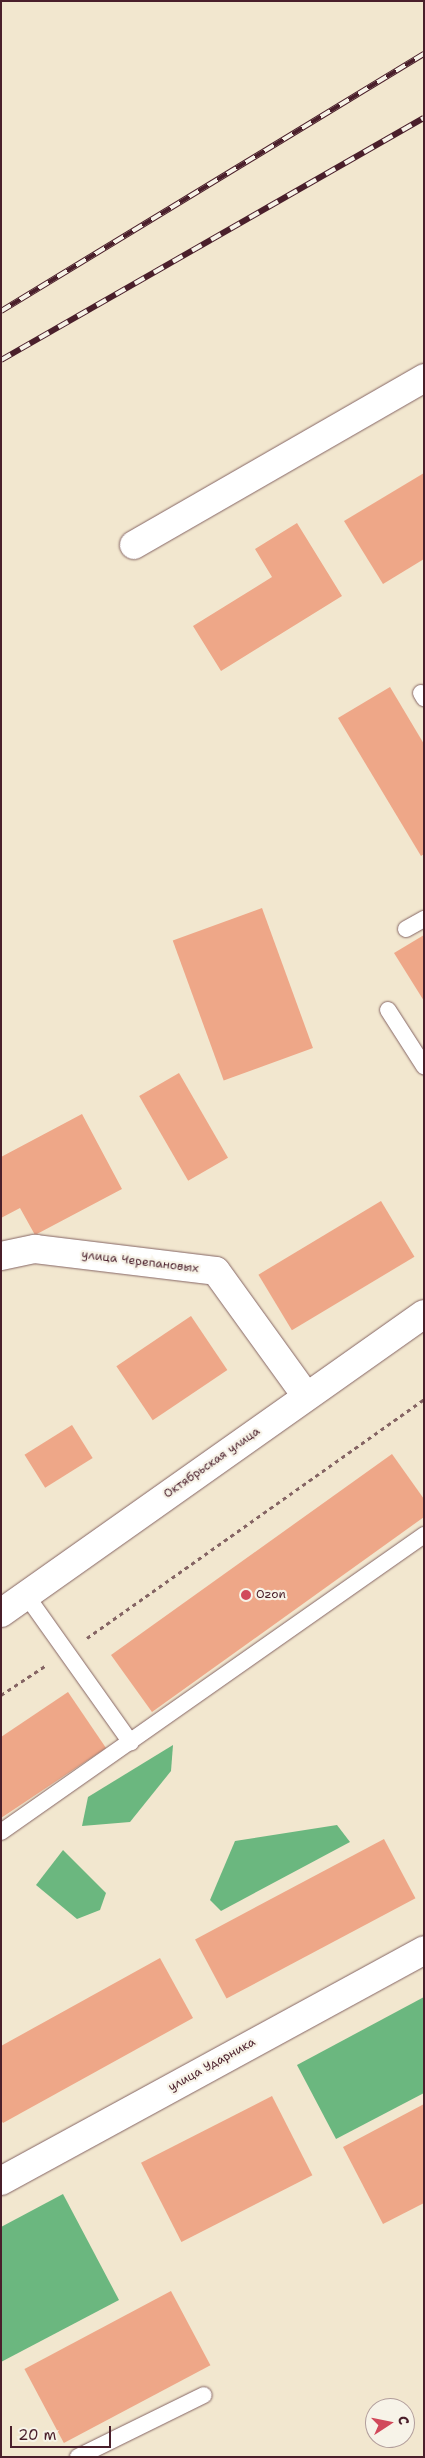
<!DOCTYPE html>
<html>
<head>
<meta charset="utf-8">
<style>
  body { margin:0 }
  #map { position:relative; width:425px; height:2458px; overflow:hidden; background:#f2e7cf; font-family:"Shantell Sans",sans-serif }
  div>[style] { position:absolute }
  .forest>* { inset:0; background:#6bb77f }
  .building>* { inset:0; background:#eea788; transform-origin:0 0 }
  .path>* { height:3px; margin-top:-1.5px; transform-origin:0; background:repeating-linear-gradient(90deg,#856564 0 4px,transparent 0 8px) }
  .roads { filter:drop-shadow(0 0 1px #856564) drop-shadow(0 0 1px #856564) }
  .lane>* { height:16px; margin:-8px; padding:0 8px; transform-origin:8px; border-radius:8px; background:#fff }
  .street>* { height:28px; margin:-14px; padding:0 14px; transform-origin:14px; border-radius:14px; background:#fff }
  .rail>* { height:5.5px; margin-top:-2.75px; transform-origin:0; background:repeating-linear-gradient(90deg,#f7f3e8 0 11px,#4a1f2b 0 22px); box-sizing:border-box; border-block:1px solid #4a1f2b }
  .dots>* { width:14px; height:14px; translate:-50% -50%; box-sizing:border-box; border:2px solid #f7f3e8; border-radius:50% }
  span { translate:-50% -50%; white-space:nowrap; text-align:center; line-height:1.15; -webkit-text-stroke:4.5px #f7f3e8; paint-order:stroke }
  .street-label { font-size:12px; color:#4a1f2b }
  .poi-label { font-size:12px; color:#4a1f2b }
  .left { translate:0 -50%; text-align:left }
  .frame { position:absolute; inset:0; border:2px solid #4a1f2b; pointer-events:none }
  .north { position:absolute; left:365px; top:2398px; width:50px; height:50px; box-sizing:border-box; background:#f7f3e8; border:1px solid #b29e9c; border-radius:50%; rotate:79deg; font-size:14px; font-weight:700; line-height:20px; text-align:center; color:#4a1f2b }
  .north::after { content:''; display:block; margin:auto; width:18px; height:22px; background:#d1495b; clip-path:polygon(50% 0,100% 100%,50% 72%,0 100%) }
  .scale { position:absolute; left:10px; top:2426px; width:101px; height:22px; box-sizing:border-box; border:2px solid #4a1f2b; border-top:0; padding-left:6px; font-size:15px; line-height:18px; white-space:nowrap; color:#4a1f2b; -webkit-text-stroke:4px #f7f3e8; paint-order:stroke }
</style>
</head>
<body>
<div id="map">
  <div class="forest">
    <div style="clip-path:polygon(173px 1745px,171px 1771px,130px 1822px,82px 1826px,88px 1797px)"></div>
    <div style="clip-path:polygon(337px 1825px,350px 1842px,221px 1911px,210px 1900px,235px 1841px)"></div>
    <div style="clip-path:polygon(63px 1850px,106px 1893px,100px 1910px,77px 1919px,36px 1885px)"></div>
    <div style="clip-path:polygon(424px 1997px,424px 2093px,336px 2139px,297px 2065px)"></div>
    <div style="clip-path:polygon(63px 2194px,119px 2300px,1px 2362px,1px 2227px)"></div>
  </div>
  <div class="building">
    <div style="clip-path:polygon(424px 473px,424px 559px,383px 584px,344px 521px)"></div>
    <div style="clip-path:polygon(297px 523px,342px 596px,221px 671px,193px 626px,272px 577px,255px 549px)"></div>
    <div style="clip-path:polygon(390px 687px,424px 744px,424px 854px,421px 856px,338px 718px)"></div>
    <div style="left:262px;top:908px;width:149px;height:95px;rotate:70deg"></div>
    <div style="clip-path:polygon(424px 935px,424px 1001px,394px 953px)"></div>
    <div style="left:179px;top:1073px;width:98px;height:46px;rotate:60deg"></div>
    <div style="clip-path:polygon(82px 1114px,122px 1189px,35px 1235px,20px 1208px,1px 1218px,1px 1157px)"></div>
    <div style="left:381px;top:1201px;width:65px;height:143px;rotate:59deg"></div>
    <div style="left:191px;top:1316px;width:65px;height:90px;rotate:56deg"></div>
    <div style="left:72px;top:1425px;width:39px;height:56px;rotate:58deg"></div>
    <div style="clip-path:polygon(392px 1454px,424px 1499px,424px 1517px,152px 1712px,111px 1655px)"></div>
    <div style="clip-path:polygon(68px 1692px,106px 1748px,1px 1818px,1px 1737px)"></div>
    <div style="left:384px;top:1839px;width:67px;height:214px;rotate:62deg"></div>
    <div style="clip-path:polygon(160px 1958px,193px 2018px,3px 2123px,1px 2120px,1px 2046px)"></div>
    <div style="left:272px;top:2096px;width:89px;height:147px;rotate:63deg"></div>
    <div style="clip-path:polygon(424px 2104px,424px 2203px,383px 2224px,343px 2147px)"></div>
    <div style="left:171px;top:2291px;width:84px;height:166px;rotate:62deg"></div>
  </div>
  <div class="path">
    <div style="left:87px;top:1638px;width:413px;rotate:-35.3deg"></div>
    <div style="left:1px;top:1695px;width:53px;rotate:-33.4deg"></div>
  </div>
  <div class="roads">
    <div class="lane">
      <div style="left:421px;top:693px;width:6px;rotate:59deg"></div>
      <div style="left:406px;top:929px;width:21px;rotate:-29deg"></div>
      <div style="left:388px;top:1010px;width:67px;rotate:57.3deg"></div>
      <div style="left:26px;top:1595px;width:181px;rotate:54.6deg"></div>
      <div style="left:1px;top:1832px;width:517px;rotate:-35.07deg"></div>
      <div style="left:78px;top:2457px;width:140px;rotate:-26.2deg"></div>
    </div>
    <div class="street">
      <div style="left:134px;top:545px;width:335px;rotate:-29.9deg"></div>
      <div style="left:1px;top:1256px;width:35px;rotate:-12deg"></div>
      <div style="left:35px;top:1249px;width:182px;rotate:6.9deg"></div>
      <div style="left:216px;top:1271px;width:154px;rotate:54.2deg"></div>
      <div style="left:1px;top:1613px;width:518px;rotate:-35.25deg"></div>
      <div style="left:1px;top:2181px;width:482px;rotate:-28.6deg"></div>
    </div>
  </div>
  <div class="rail">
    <div style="left:1px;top:311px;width:495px;rotate:-31.3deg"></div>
    <div style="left:1px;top:360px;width:487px;rotate:-29.8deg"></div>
  </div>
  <div class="dots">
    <div style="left:246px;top:1595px;background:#d1495b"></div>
  </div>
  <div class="street-label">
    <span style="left:140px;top:1262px;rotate:7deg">улица Черепановых</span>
    <span style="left:212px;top:1463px;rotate:-35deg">Октябрьская улица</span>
    <span style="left:212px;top:2065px;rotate:-29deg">улица Ударника</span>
  </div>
  <div class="poi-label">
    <span class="left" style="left:256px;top:1595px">Ozon</span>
  </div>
  <div class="frame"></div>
  <div class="north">С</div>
  <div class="scale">20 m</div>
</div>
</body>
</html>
